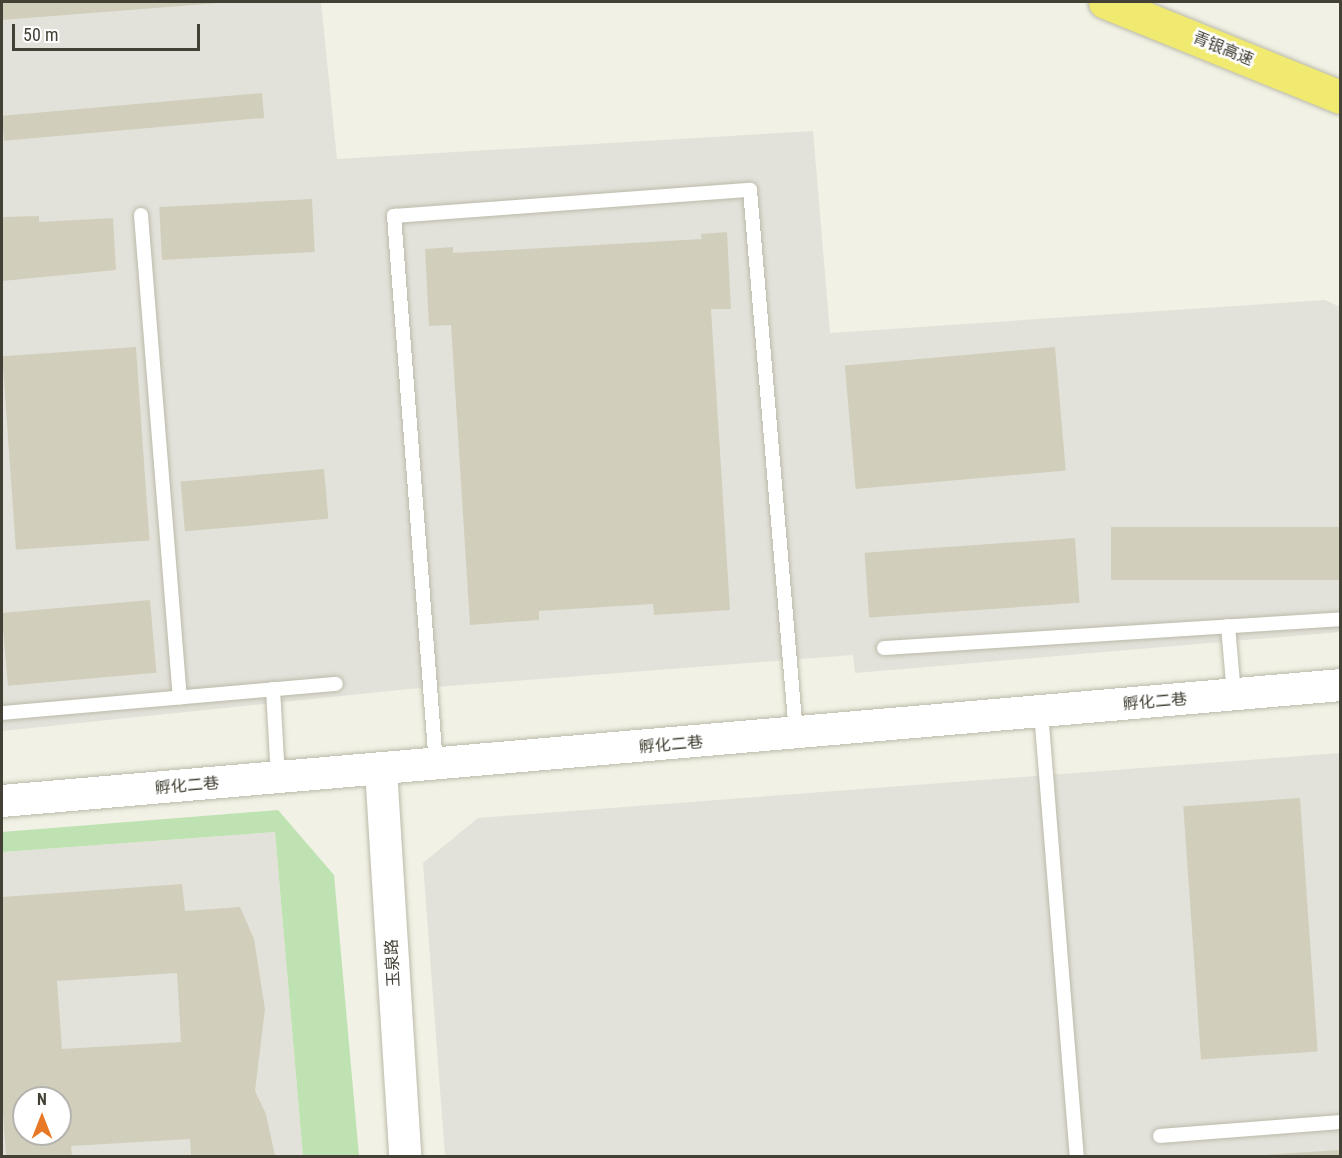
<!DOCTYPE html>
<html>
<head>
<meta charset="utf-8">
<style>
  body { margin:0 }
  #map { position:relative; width:1342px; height:1158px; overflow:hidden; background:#f1f1e5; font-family:"Roboto Condensed","Noto Sans SC",sans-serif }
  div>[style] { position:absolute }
  .industrial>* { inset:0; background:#e3e2da }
  .green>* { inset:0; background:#bee2b1 }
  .building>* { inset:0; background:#d1cfbc; transform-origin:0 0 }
  .roads { filter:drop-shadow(0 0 2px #bbbaa9) drop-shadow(0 0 2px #bbbaa9) }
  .service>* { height:14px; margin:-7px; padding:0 7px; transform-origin:7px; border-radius:7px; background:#fff }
  .tertiary>* { height:32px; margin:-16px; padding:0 16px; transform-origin:16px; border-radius:16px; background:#fff }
  .motorway>* { height:33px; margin:-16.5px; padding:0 16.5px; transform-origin:16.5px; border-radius:16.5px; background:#f1ea70 }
  span { translate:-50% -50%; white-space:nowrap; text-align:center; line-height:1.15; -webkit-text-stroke:5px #fff; paint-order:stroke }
  .street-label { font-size:16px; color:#434135 }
  .frame { position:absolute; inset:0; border:3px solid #434135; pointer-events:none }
  .north { position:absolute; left:12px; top:1086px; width:60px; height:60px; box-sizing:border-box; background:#fff; border:2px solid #b4b3ae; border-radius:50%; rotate:0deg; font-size:16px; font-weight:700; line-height:24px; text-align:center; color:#434135 }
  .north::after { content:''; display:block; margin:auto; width:21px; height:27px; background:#e77926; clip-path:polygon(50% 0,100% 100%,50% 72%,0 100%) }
  .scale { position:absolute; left:12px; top:24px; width:188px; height:27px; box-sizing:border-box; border:3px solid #434135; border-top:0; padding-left:8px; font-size:18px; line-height:21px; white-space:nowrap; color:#434135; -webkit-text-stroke:4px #fff; paint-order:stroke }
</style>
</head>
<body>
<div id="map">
  <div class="industrial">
    <div style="clip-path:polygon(2px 2px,321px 2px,337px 159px,813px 131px,830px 333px,1325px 300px,1340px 307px,1340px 632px,855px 673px,853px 655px,409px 689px,2px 731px)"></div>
    <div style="clip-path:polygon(1340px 753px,1340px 1156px,445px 1156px,423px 863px,478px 818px)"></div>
    <div style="clip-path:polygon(evenodd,275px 832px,303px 1156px,2px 1156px,2px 852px,275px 832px,24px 1098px,60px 1098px,60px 1134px,24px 1134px,24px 1098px)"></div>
  </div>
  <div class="green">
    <div style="clip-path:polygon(278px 810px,334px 875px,359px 1156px,303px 1156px,275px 832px,2px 852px,2px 832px)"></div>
  </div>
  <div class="building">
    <div style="clip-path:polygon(2px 2px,219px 2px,219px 3px,2px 20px)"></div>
    <div style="left:262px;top:93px;width:25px;height:261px;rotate:85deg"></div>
    <div style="left:312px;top:199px;width:53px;height:153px;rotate:87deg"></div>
    <div style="clip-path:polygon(39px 216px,39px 222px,113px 218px,116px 270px,2px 281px,2px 217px)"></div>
    <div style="clip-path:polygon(727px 232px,731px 309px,711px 309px,730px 610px,654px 615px,653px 604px,539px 611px,539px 620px,470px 625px,451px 325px,429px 326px,425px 249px,453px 247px,453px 253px,702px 239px,701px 234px)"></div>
    <div style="left:136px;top:347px;width:194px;height:134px;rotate:86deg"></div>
    <div style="left:1055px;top:347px;width:124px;height:211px;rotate:85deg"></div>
    <div style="left:324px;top:469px;width:50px;height:144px;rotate:85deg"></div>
    <div style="left:1340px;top:527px;width:53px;height:229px;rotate:90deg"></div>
    <div style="left:1075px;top:538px;width:65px;height:211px;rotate:86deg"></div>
    <div style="left:150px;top:600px;width:73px;height:149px;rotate:85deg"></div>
    <div style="left:1300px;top:798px;width:254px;height:117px;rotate:86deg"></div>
    <div style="clip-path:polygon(evenodd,182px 884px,185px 911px,240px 907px,254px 939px,265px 1009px,255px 1091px,266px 1114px,275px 1156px,191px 1156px,190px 1139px,71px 1146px,72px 1156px,6px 1156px,2px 1099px,2px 897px,182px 884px,177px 973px,181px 1042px,62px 1049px,57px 981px,177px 973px,182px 884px,24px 1098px,60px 1098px,60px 1134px,24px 1134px,24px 1098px)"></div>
    <div style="clip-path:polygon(1340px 1150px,1340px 1156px,1264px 1156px,1264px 1155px)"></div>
  </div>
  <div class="roads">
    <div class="service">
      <div style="left:141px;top:215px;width:484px;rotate:85.4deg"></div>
      <div style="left:1228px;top:626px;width:69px;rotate:85deg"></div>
      <div style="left:884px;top:648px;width:457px;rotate:-3.6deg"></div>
      <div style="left:273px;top:689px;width:90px;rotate:86.8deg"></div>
      <div style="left:1041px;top:712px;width:445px;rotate:85.4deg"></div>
      <div style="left:2px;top:713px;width:335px;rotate:-5deg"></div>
      <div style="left:436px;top:765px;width:551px;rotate:-94.37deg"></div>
      <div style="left:394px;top:216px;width:357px;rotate:-4.2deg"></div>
      <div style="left:750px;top:190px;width:545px;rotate:85.16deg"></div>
      <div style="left:1160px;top:1136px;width:181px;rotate:-4.4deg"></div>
    </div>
    <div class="tertiary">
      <div style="left:381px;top:770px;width:387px;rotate:86.4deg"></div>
      <div style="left:2px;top:801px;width:1343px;rotate:-4.95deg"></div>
    </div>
    <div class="motorway">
      <div style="left:1105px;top:2px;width:253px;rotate:22deg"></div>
    </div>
  </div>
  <div class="street-label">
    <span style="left:1223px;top:49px;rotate:22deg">青银高速</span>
    <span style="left:1155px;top:702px;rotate:-5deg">孵化二巷</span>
    <span style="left:671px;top:745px;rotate:-5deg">孵化二巷</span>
    <span style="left:187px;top:786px;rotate:-5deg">孵化二巷</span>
    <span style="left:393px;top:963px;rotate:-93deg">玉泉路</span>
  </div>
  <div class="frame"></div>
  <div class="north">N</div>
  <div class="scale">50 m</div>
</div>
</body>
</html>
